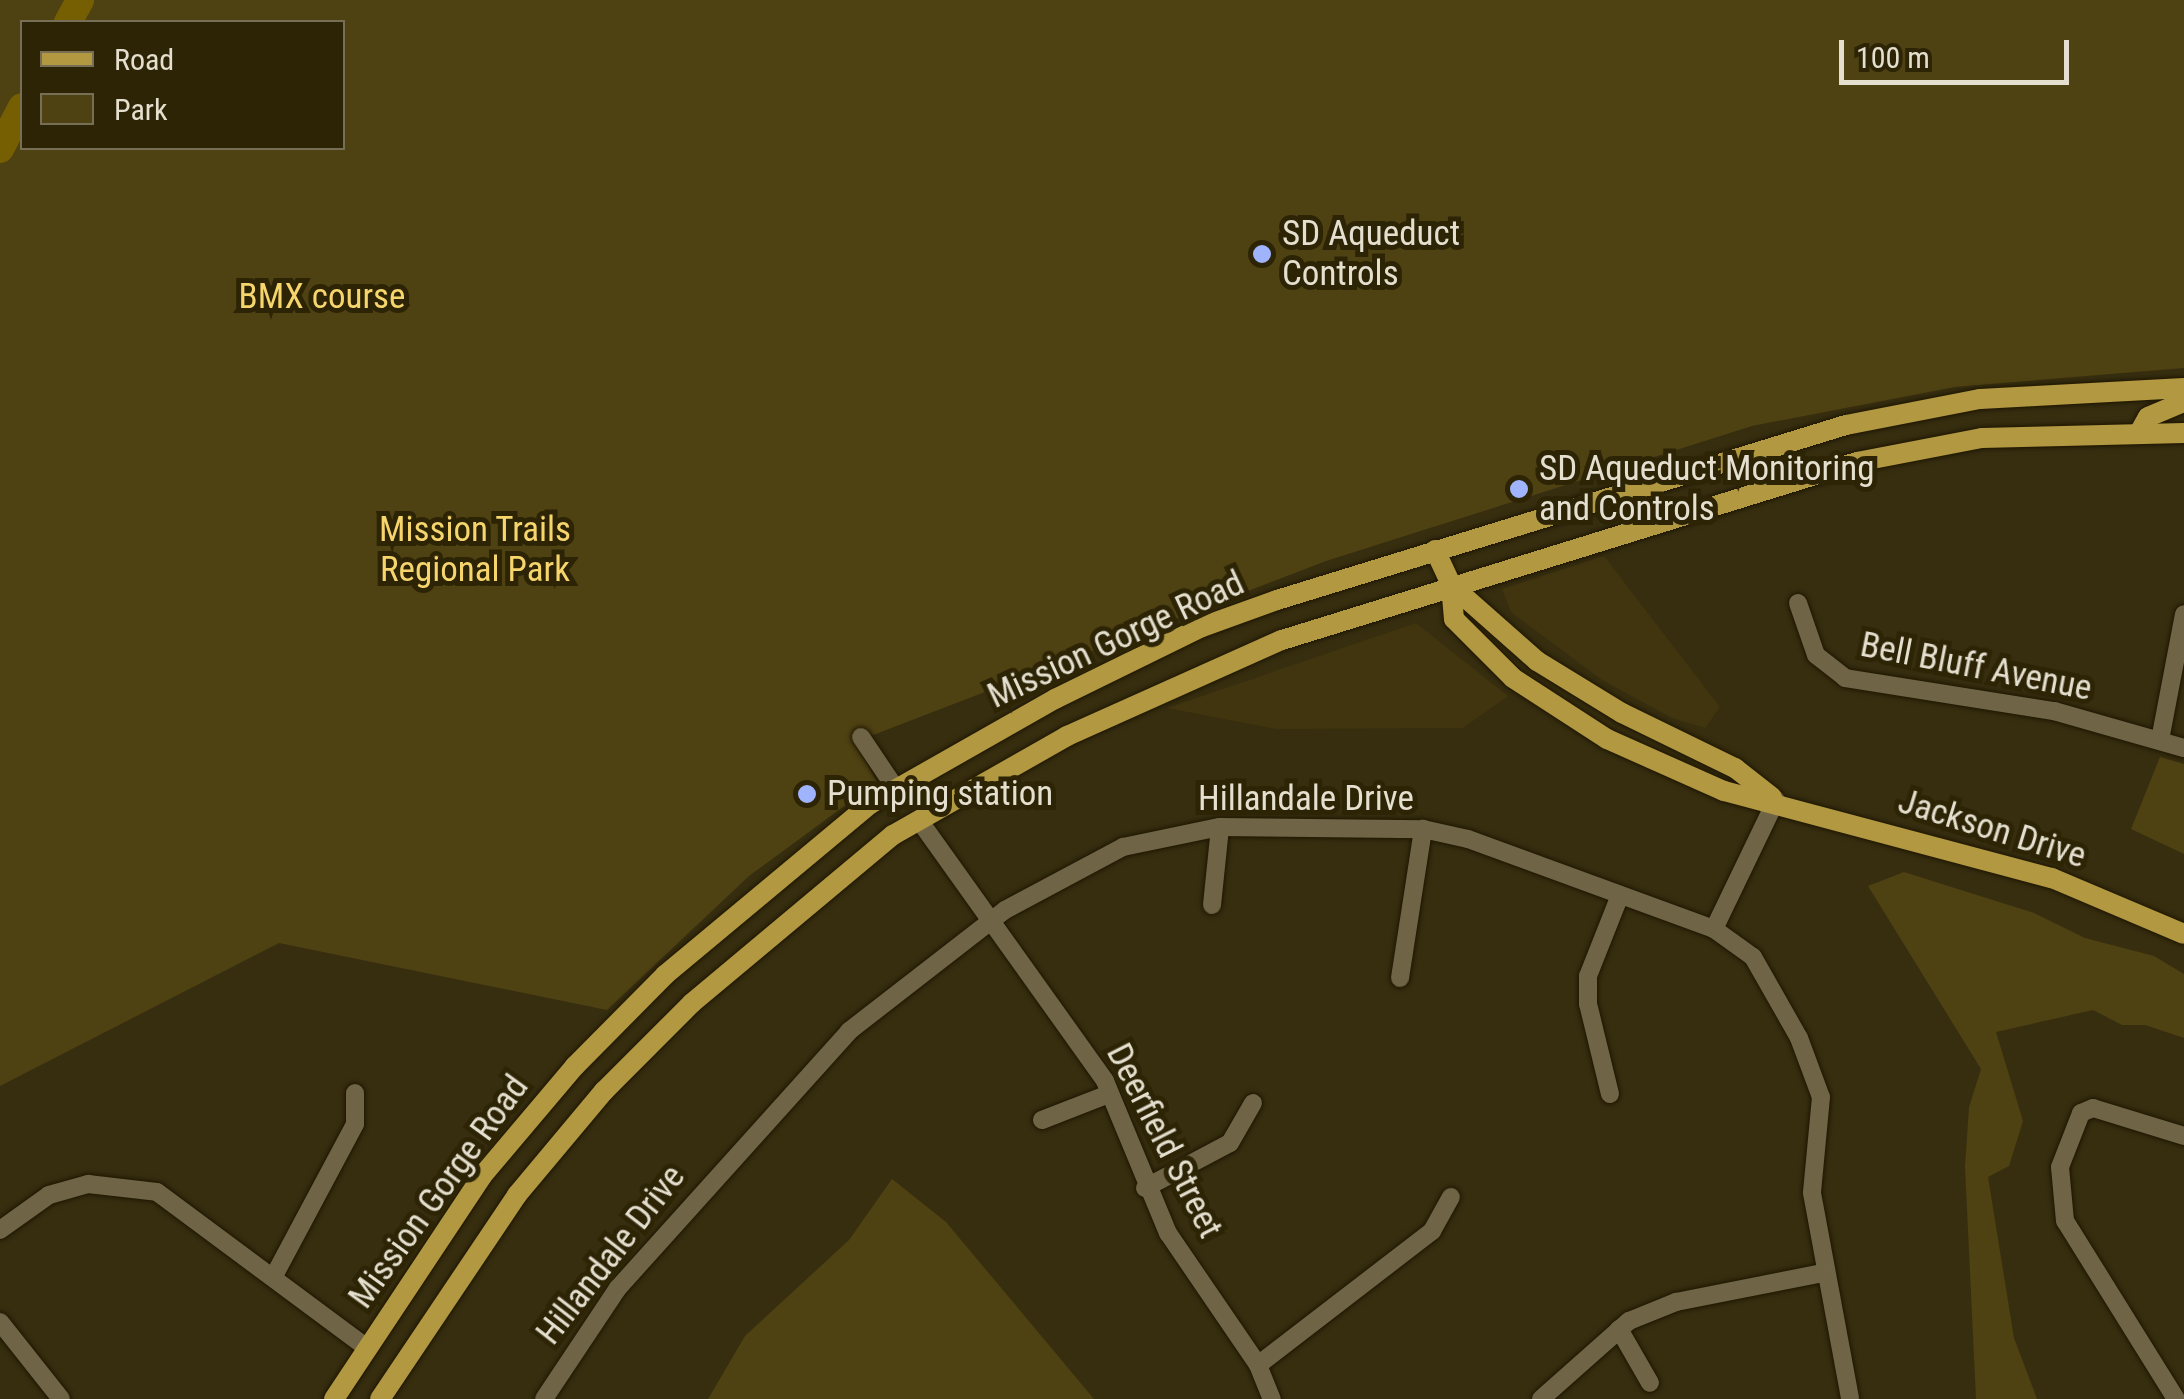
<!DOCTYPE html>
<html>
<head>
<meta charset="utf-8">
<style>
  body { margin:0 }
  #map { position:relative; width:2184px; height:1399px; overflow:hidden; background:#372e10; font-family:"Roboto Condensed",sans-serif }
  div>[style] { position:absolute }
  .built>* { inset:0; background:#40350e }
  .green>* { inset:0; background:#4e4112 }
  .river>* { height:28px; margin:-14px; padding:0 14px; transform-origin:14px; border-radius:14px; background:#755f02 }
  .roads { filter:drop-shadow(0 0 2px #1e1600) drop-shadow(0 0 2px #1e1600) }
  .minor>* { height:18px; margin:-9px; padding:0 9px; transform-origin:9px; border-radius:9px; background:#6f6546 }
  .major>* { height:20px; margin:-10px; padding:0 10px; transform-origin:10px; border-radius:10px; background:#b19841 }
  .dots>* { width:28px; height:28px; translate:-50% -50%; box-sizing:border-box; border:5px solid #2d2406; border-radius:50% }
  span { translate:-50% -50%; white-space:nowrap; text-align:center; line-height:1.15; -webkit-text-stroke:10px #2d2406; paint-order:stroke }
  .poi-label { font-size:35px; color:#e4dfce }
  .left { translate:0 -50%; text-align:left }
  .park-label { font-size:35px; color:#f6d66c }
  .street-label { font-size:35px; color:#e4dfce }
  .legend { position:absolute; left:20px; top:20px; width:325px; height:130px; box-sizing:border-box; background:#2d2406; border:2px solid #766f56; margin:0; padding:12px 18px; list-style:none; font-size:30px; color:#e4dfce }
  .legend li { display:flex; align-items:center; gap:20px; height:50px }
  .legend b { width:50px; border:2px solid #766f56 }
  .scale { position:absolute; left:1839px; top:40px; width:230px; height:45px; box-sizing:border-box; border:5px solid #e4dfce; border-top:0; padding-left:12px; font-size:30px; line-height:35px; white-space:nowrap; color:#e4dfce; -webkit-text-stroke:8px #2d2406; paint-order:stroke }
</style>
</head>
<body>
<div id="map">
  <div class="built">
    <div style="clip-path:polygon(1604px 556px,1720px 707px,1705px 728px,1672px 718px,1602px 680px,1511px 612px,1502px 589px)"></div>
    <div style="clip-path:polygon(1416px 623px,1508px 696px,1463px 728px,1276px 729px,1167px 708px)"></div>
  </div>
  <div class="green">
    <div style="clip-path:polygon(evenodd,0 0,2184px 0,2184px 368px,1955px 387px,1752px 426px,1326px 561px,855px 742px,877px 782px,749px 876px,607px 1010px,279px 943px,0 1086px,0 0,22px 22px,342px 22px,342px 148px,22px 148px,22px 22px)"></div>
    <div style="clip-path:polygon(2160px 757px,2184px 764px,2184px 854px,2131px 829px)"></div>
    <div style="clip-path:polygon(1904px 872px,2034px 913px,2085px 938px,2154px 956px,2184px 974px,2184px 1038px,2145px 1025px,2122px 1025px,2093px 1010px,1996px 1032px,2023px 1121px,2009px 1166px,1988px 1177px,2014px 1338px,2037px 1399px,1976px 1399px,1965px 1167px,1969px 1107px,1981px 1069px,1868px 886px)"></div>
    <div style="clip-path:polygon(892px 1179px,946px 1222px,1094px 1399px,708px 1399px,745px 1336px,849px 1240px)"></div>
  </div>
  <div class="river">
    <div style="left:68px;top:22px;width:25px;rotate:-61deg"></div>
    <div style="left:0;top:149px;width:47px;rotate:-62.4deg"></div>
  </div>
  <div class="roads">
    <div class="minor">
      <div style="left:1798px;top:603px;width:55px;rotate:70.9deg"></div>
      <div style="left:1816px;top:655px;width:37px;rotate:38deg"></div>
      <div style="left:1845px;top:678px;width:212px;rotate:9deg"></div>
      <div style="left:2054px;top:711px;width:135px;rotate:15.9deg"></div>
      <div style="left:861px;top:737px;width:63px;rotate:56.1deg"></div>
      <div style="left:2160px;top:740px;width:128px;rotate:-79.2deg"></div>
      <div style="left:919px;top:820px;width:320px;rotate:54.5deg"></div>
      <div style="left:1105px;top:1081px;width:165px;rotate:67.5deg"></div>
      <div style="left:1168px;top:1233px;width:160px;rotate:55.7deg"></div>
      <div style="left:1258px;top:1365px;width:37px;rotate:68deg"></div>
      <div style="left:1212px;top:905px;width:78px;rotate:-84.1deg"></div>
      <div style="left:1714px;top:929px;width:143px;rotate:-64.3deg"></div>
      <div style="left:1400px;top:978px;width:151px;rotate:-81.2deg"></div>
      <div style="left:1610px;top:1094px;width:93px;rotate:-103.7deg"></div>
      <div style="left:1588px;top:1004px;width:28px;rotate:-90deg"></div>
      <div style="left:1588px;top:976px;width:87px;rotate:-68.4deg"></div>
      <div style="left:1042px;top:1120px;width:72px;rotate:-21.2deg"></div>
      <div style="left:1145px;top:1188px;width:96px;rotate:-27.9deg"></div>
      <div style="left:1230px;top:1143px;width:46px;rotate:-60.1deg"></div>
      <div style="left:0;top:1230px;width:60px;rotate:-35.5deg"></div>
      <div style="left:49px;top:1195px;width:41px;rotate:-15.8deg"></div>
      <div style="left:88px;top:1184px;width:69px;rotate:6.6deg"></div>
      <div style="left:157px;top:1192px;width:260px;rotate:36.6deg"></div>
      <div style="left:275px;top:1274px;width:170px;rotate:-61.9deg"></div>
      <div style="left:355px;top:1124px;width:31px;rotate:-90deg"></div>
      <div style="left:0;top:1322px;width:98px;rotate:51.6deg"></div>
      <div style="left:1619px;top:1329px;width:62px;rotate:60.1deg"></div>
      <div style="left:1258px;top:1365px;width:220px;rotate:-37.6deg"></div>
      <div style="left:1432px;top:1231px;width:39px;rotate:-61deg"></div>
      <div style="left:544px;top:1399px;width:133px;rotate:-56.3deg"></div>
      <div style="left:618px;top:1288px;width:346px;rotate:-48deg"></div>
      <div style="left:849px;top:1031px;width:197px;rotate:-37.8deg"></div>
      <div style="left:1005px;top:910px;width:134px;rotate:-28.1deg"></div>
      <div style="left:1123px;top:847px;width:99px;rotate:-11.7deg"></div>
      <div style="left:1220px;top:827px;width:203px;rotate:0.6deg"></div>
      <div style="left:1423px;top:829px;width:46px;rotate:12.5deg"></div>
      <div style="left:1468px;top:839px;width:262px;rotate:20.1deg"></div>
      <div style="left:1714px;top:929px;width:48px;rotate:35.7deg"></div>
      <div style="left:1753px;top:957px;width:93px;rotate:60.4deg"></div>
      <div style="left:1799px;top:1038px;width:63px;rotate:69.6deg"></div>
      <div style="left:1821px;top:1097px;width:96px;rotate:95.4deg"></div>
      <div style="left:1812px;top:1193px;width:209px;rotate:79.5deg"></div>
      <div style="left:1541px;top:1399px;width:118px;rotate:-41.6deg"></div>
      <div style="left:1629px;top:1321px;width:51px;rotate:-22deg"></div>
      <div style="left:1676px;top:1302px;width:149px;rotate:-11.2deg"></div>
      <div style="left:2176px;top:1399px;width:210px;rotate:-121.9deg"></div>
      <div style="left:2065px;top:1221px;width:54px;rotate:-95.3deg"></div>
      <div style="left:2060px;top:1167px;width:58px;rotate:-68.7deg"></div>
      <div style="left:2081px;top:1113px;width:13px;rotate:-23deg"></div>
      <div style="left:2093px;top:1108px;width:95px;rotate:17.1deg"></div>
    </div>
    <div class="major">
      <div style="left:2139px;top:433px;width:18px;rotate:-61deg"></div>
      <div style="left:2148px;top:417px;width:36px;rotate:-23deg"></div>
      <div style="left:2181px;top:403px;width:9px;rotate:-69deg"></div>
      <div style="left:1435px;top:550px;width:38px;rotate:65deg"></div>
      <div style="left:1451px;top:585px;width:34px;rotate:85deg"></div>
      <div style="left:1454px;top:619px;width:83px;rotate:45deg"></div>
      <div style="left:1513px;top:678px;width:112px;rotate:33deg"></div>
      <div style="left:1607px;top:739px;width:128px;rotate:24deg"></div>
      <div style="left:1724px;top:791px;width:339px;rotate:14.9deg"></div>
      <div style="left:2052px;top:878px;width:143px;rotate:23deg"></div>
      <div style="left:1451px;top:585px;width:115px;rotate:41.5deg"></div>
      <div style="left:1537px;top:661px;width:100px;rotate:31.5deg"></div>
      <div style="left:1622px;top:713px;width:126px;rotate:26deg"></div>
      <div style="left:1735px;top:768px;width:47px;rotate:38.1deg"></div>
      <div style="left:334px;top:1399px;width:268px;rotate:-56.4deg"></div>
      <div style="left:482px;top:1176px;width:144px;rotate:-49.8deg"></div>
      <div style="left:575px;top:1066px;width:128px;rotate:-45.3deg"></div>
      <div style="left:665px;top:975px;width:267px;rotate:-39.8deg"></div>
      <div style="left:870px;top:804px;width:213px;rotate:-29.6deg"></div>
      <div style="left:1055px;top:699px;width:164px;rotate:-26.1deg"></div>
      <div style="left:1202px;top:627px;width:80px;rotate:-19.8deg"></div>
      <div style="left:1277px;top:600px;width:595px;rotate:-17.1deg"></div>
      <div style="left:1846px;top:425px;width:136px;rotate:-11deg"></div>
      <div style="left:1980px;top:399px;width:204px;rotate:-3.1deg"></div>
      <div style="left:380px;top:1399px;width:246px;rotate:-56.1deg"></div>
      <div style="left:517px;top:1195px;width:136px;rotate:-50.1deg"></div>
      <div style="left:604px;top:1091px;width:124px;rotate:-45deg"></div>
      <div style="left:692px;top:1003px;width:262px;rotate:-39.9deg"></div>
      <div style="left:893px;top:835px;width:200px;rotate:-29.6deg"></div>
      <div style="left:1067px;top:736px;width:235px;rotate:-24.1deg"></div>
      <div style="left:1282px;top:640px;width:602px;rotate:-17.2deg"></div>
      <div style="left:1857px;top:462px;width:127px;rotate:-10.9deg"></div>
      <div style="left:1982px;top:438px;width:202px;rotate:-1.4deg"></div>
    </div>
  </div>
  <div class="dots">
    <div style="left:1262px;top:254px;background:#a0b3fd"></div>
    <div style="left:1519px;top:489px;background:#a0b3fd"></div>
    <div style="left:807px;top:794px;background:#a0b3fd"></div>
  </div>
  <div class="poi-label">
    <span class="left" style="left:1282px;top:254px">SD Aqueduct<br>Controls</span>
    <span class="left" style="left:1539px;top:489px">SD Aqueduct Monitoring<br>and Controls</span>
    <span class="left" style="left:827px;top:794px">Pumping station</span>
  </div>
  <div class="park-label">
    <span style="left:322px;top:297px">BMX course</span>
    <span style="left:475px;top:550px">Mission Trails<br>Regional Park</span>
  </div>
  <div class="street-label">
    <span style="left:1116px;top:640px;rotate:-25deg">Mission Gorge Road</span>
    <span style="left:1976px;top:667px;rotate:11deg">Bell Bluff Avenue</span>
    <span style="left:1306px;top:799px">Hillandale Drive</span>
    <span style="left:1992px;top:829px;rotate:17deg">Jackson Drive</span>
    <span style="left:1164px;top:1141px;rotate:63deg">Deerfield Street</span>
    <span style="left:439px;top:1192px;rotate:-54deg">Mission Gorge Road</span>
    <span style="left:611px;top:1255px;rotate:-52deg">Hillandale Drive</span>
  </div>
  <ul class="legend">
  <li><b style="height:12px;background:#b19841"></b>Road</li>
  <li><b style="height:28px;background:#4e4112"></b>Park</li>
  </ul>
  <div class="scale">100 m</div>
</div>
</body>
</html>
